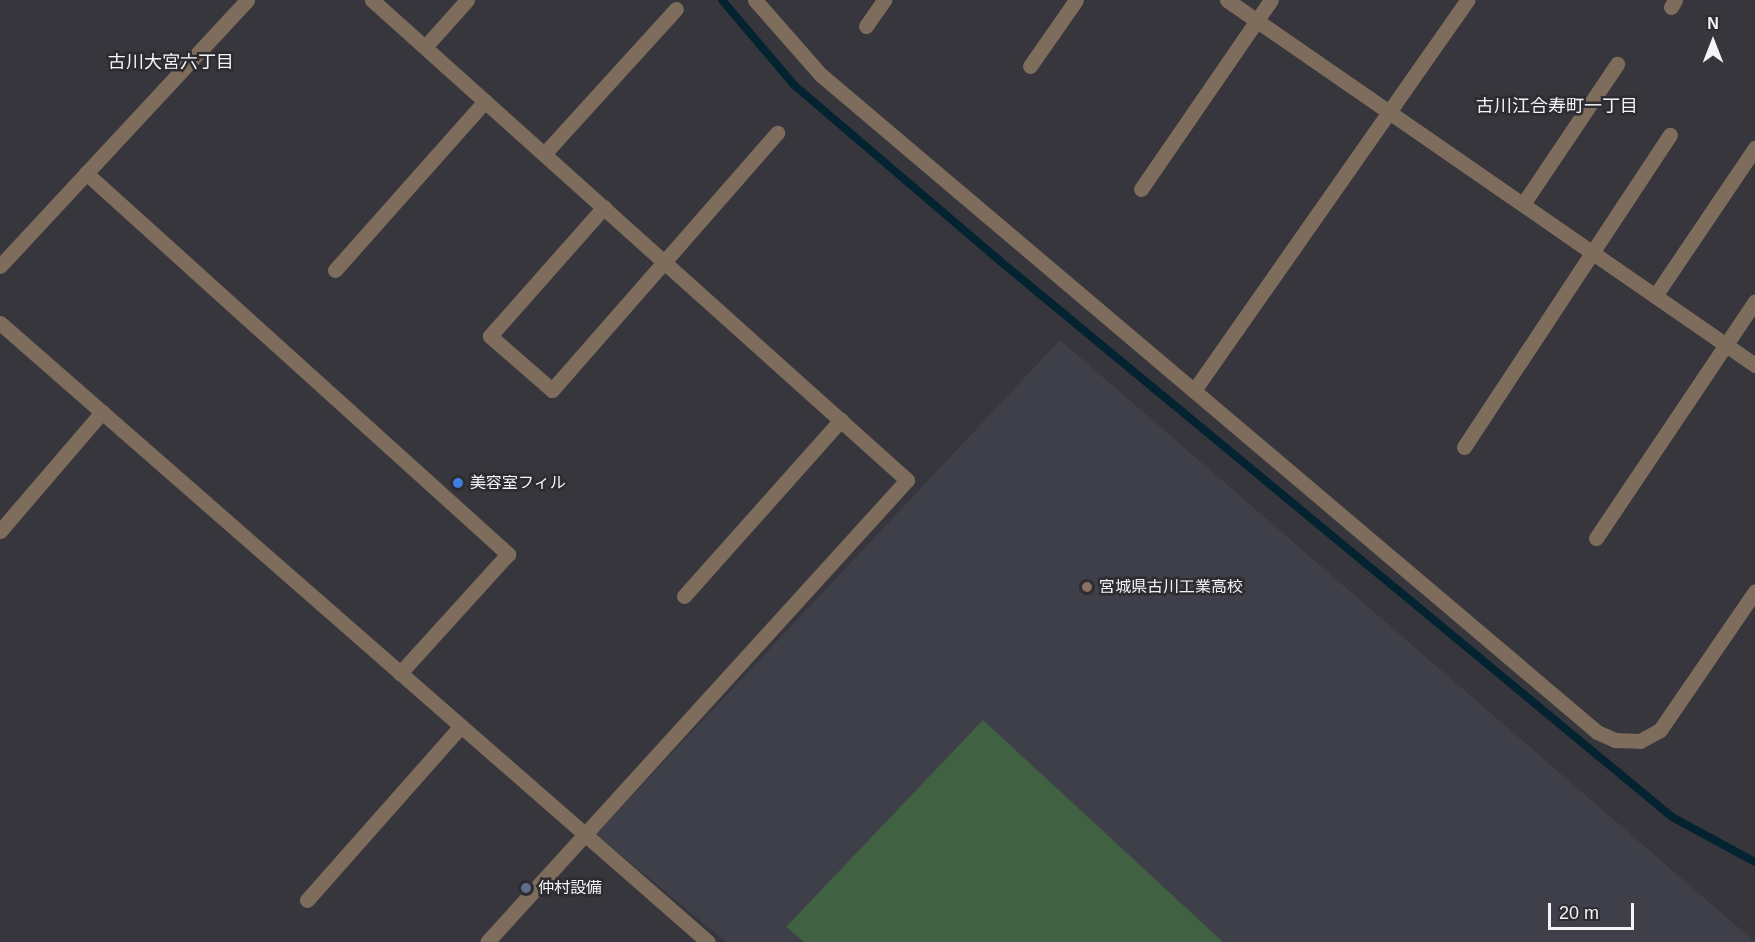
<!DOCTYPE html>
<html>
<head>
<meta charset="utf-8">
<style>
  body { margin:0 }
  #map { position:relative; width:1755px; height:942px; overflow:hidden; background:#36363c; font-family:Arial,"Noto Sans JP",sans-serif }
  div>[style] { position:absolute }
  .built>* { inset:0; background:#3f3f4a }
  .green>* { inset:0; background:#406142 }
  .stream>* { height:8px; margin:-4px; padding:0 4px; transform-origin:4px; border-radius:4px; background:#02232f }
  .lane>* { height:15px; margin:-7.5px; padding:0 7.5px; transform-origin:7.5px; border-radius:7.5px; background:#7e6d5c }
  .street>* { height:15px; margin:-7.5px; padding:0 7.5px; transform-origin:7.5px; border-radius:7.5px; background:#7e6d5c }
  .dots>* { width:16px; height:16px; translate:-50% -50%; box-sizing:border-box; border:3px solid #2c2c31; border-radius:50% }
  span { translate:-50% -50%; white-space:nowrap; text-align:center; line-height:1.15; -webkit-text-stroke:5px #2c2c31; paint-order:stroke }
  .poi-label { font-size:16px; color:#f4f4f7 }
  .left { translate:0 -50%; text-align:left }
  .neighbourhood-label { font-size:18px; color:#f4f4f7 }
  .north { position:absolute; left:1683px; top:12px; width:60px; height:60px; -webkit-text-stroke:4px #2c2c31; paint-order:stroke; rotate:0deg; font-size:16px; font-weight:700; line-height:24px; text-align:center; color:#f4f4f7 }
  .north::after { content:''; display:block; margin:auto; width:21px; height:27px; background:#f4f4f7; clip-path:polygon(50% 0,100% 100%,50% 72%,0 100%) }
  .scale { position:absolute; left:1548px; top:903px; width:86px; height:27px; box-sizing:border-box; border:3px solid #f4f4f7; border-top:0; padding-left:8px; font-size:18px; line-height:21px; white-space:nowrap; color:#f4f4f7; -webkit-text-stroke:4px #2c2c31; paint-order:stroke }
</style>
</head>
<body>
<div id="map">
  <div class="built">
    <div style="clip-path:polygon(1060px 340px,1755px 942px,726px 942px,596px 834px)"></div>
  </div>
  <div class="green">
    <div style="clip-path:polygon(983px 720px,1223px 942px,804px 942px,786px 927px)"></div>
  </div>
  <div class="stream">
    <div style="left:722px;top:0;width:111px;rotate:49.7deg"></div>
    <div style="left:794px;top:85px;width:271px;rotate:40.5deg"></div>
    <div style="left:1000px;top:261px;width:872px;rotate:39.6deg"></div>
    <div style="left:1672px;top:817px;width:94px;rotate:28.5deg"></div>
  </div>
  <div class="lane">
    <div style="left:0;top:531px;width:157px;rotate:-49.4deg"></div>
    <div style="left:307px;top:900px;width:232px;rotate:-48.5deg"></div>
  </div>
  <div class="street">
    <div style="left:372px;top:0;width:719px;rotate:41.9deg"></div>
    <div style="left:907px;top:480px;width:624px;rotate:132.27deg"></div>
    <div style="left:755px;top:0;width:100px;rotate:48.7deg"></div>
    <div style="left:821px;top:75px;width:1017px;rotate:40.25deg"></div>
    <div style="left:1597px;top:732px;width:20px;rotate:24deg"></div>
    <div style="left:1615px;top:740px;width:25px;rotate:2deg"></div>
    <div style="left:1640px;top:741px;width:23px;rotate:-29deg"></div>
    <div style="left:1660px;top:730px;width:168px;rotate:-55.6deg"></div>
    <div style="left:1227px;top:0;width:642px;rotate:34.66deg"></div>
    <div style="left:1671px;top:7px;width:8px;rotate:-60deg"></div>
    <div style="left:866px;top:26px;width:32px;rotate:-55deg"></div>
    <div style="left:425px;top:47px;width:63px;rotate:-48.2deg"></div>
    <div style="left:1030px;top:66px;width:80px;rotate:-55.1deg"></div>
    <div style="left:544px;top:154px;width:196px;rotate:-47.7deg"></div>
    <div style="left:86px;top:173px;width:569px;rotate:42.08deg"></div>
    <div style="left:508px;top:554px;width:161px;rotate:132.2deg"></div>
    <div style="left:1141px;top:189px;width:229px;rotate:-55.5deg"></div>
    <div style="left:1523px;top:204px;width:169px;rotate:-56.1deg"></div>
    <div style="left:604px;top:207px;width:172px;rotate:131.5deg"></div>
    <div style="left:490px;top:336px;width:82px;rotate:41.1deg"></div>
    <div style="left:552px;top:390px;width:342px;rotate:-48.8deg"></div>
    <div style="left:0;top:266px;width:363px;rotate:-47.1deg"></div>
    <div style="left:335px;top:270px;width:226px;rotate:-48.4deg"></div>
    <div style="left:1655px;top:296px;width:179px;rotate:-56deg"></div>
    <div style="left:0;top:323px;width:940px;rotate:41.16deg"></div>
    <div style="left:1195px;top:389px;width:475px;rotate:-55deg"></div>
    <div style="left:1464px;top:447px;width:374px;rotate:-56.6deg"></div>
    <div style="left:1596px;top:538px;width:285px;rotate:-56.1deg"></div>
    <div style="left:684px;top:596px;width:236px;rotate:-48.3deg"></div>
  </div>
  <div class="dots">
    <div style="left:458px;top:483px;background:#3f7fe0"></div>
    <div style="left:1087px;top:587px;background:#8d6e63"></div>
    <div style="left:526px;top:888px;background:#5c6f8a"></div>
  </div>
  <div class="poi-label">
    <span class="left" style="left:470px;top:483px">美容室フィル</span>
    <span class="left" style="left:1099px;top:587px">宮城県古川工業高校</span>
    <span class="left" style="left:538px;top:888px">仲村設備</span>
  </div>
  <div class="neighbourhood-label">
    <span style="left:171px;top:62px">古川大宮六丁目</span>
    <span style="left:1557px;top:106px">古川江合寿町一丁目</span>
  </div>
  <div class="north">N</div>
  <div class="scale">20 m</div>
</div>
</body>
</html>
